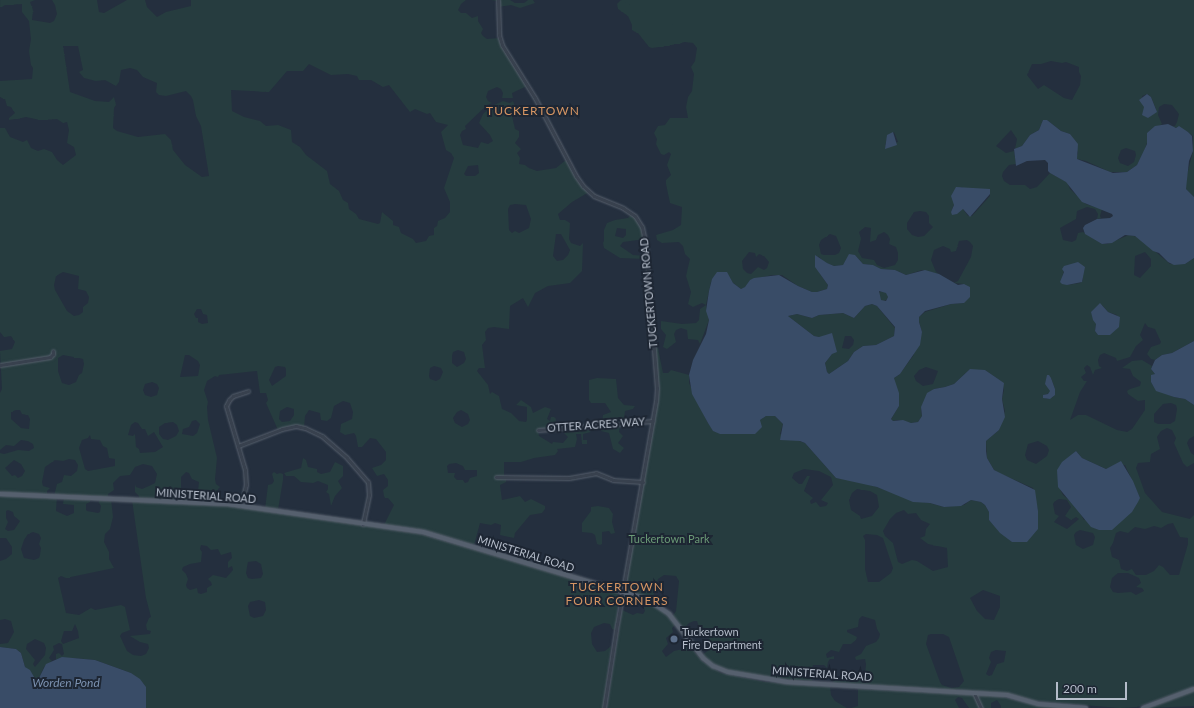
<!DOCTYPE html>
<html>
<head>
<meta charset="utf-8">
<style>
  body { margin:0 }
  #map { position:relative; width:1194px; height:708px; overflow:hidden; background:#242f3e; font-family:Lato,sans-serif }
  div>[style] { position:absolute }
  .green>* { inset:0; background:#263c3f }
  .round { border-radius:50% }
  .water>* { inset:0; background:#394c67 }
  .roads { filter:drop-shadow(0 0 1px #565f6c) drop-shadow(0 0 1px #565f6c) }
  .minor>* { height:3px; margin:-1.5px; padding:0 1.5px; transform-origin:1.5px; border-radius:1.5px; background:#38414e }
  .major>* { height:4px; margin:-2px; padding:0 2px; transform-origin:2px; border-radius:2px; background:#56606e }
  .dots>* { width:11px; height:11px; translate:-50% -50%; box-sizing:border-box; border:2px solid #1d2633; border-radius:50% }
  span { translate:-50% -50%; white-space:nowrap; text-align:center; line-height:1.15; -webkit-text-stroke:4px #1d2633; paint-order:stroke }
  .street-label { font-size:11px; color:#b4bcc9 }
  .park-label { font-size:11px; color:#6b9a76 }
  .poi-label { font-size:11px; color:#b4bcc9 }
  .left { translate:0 -50%; text-align:left }
  .neighbourhood-label { font-size:12px; color:#d59563; letter-spacing:1px }
  .water-label { font-size:12px; color:#7c92b1; font-style:italic }
  .scale { position:absolute; left:1056px; top:682px; width:71px; height:18px; box-sizing:border-box; border:2px solid #b4bcc9; border-top:0; padding-left:5px; font-size:12px; line-height:14px; white-space:nowrap; color:#b4bcc9; -webkit-text-stroke:3px #1d2633; paint-order:stroke }
</style>
</head>
<body>
<div id="map">
  <div class="green">
    <div style="clip-path:polygon(evenodd,0 0,35px 0,30px 2px,33px 10px,32px 20px,50px 23px,54px 21px,57px 14px,55px 5px,52px 0,97px 0,99px 12px,104px 13px,127px 0,145px 0,147px 7px,157px 17px,166px 12px,191px 6px,191px 0,466px 0,461px 4px,458px 10px,461px 13px,466px 13px,472px 18px,478px 16px,478px 21px,483px 29px,481px 33px,483px 36px,487px 39px,499px 38px,527px 86px,512px 93px,513px 98px,502px 98px,503px 93px,501px 89px,497px 87px,488px 91px,486px 97px,488px 101px,492px 103px,487px 105px,465px 126px,466px 129px,462px 131px,460px 135px,463px 145px,478px 148px,481px 142px,488px 144px,493px 141px,490px 135px,479px 123px,483px 114px,492px 106px,503px 101px,510px 103px,513px 101px,515px 106px,512px 106px,512px 116px,515px 129px,519px 131px,519px 137px,515px 143px,521px 149px,517px 153px,520px 158px,519px 164px,525px 165px,529px 168px,537px 171px,556px 168px,566px 160px,589px 192px,572px 202px,558px 214px,560px 220px,565px 220px,570px 223px,569px 239px,571px 243px,580px 246px,583px 243px,582px 271px,570px 283px,548px 286px,535px 293px,528px 307px,523px 298px,510px 306px,509px 329px,494px 327px,488px 328px,485px 332px,486px 340px,482px 345px,485px 368px,479px 368px,477px 371px,488px 385px,490px 394px,492px 392px,499px 396px,502px 409px,511px 413px,519px 421px,526px 422px,527px 420px,527px 407px,516px 405px,521px 400px,531px 407px,533px 413px,545px 407px,551px 409px,547px 419px,550px 421px,551px 417px,554px 417px,556px 419px,555px 428px,538px 430px,539px 436px,552px 444px,553px 442px,563px 443px,568px 437px,564px 433px,563px 428px,582px 426px,591px 432px,583px 434px,583px 440px,587px 440px,587px 444px,582px 444px,581px 434px,576px 434px,577px 439px,575px 447px,557px 449px,558px 451px,555px 455px,534px 458px,521px 462px,504px 462px,504px 477px,506px 478px,506px 482px,500px 485px,502px 500px,520px 496px,525px 502px,531px 499px,545px 506px,545px 509px,542px 513px,530px 515px,515px 533px,514px 538px,500px 535px,501px 525px,495px 523px,491px 525px,480px 523px,474px 545px,427px 531px,384px 525px,394px 505px,388px 498px,385px 498px,384px 496px,383px 490px,388px 486px,388px 480px,384px 474px,377px 476px,372px 468px,381px 465px,386px 460px,386px 452px,376px 439px,370px 438px,362px 447px,358px 447px,356px 436px,354px 433px,345px 435px,340px 432px,341px 424px,352px 419px,353px 412px,350px 403px,343px 401px,334px 406px,331px 418px,327px 421px,321px 420px,320px 413px,309px 410px,305px 416px,304px 427px,295px 426px,278px 430px,266px 403px,268px 400px,266px 393px,260px 393px,257px 371px,219px 375px,218px 377px,215px 376px,207px 381px,204px 390px,208px 402px,207px 407px,208px 420px,217px 458px,215px 479px,216px 484px,220px 487px,218px 489px,216px 504px,265px 509px,268px 485px,272px 484px,274px 481px,272px 474px,274px 472px,277px 474px,280px 473px,283px 474px,283px 480px,278px 510px,421px 534px,617px 592px,619px 598px,615px 630px,612px 629px,610px 624px,604px 623px,594px 627px,591px 633px,592px 644px,597px 652px,605px 651px,611px 646px,603px 708px,146px 708px,144px 684px,131px 673px,95px 660px,74px 658px,56px 659px,56px 654px,59px 653px,62px 656px,64px 654px,62px 644px,59px 643px,53px 646px,54px 650px,49px 658px,52px 661px,44px 667px,37px 682px,25px 667px,21px 653px,16px 649px,0 647px,0 644px,8px 643px,14px 632px,11px 621px,5px 619px,0 620px,0 561px,6px 559px,12px 554px,12px 547px,6px 538px,0 538px,0 453px,4px 454px,18px 450px,29px 451px,34px 448px,33px 444px,28px 441px,21px 440px,14px 446px,6px 445px,0 450px,0 393px,2px 389px,0 351px,12px 349px,15px 342px,11px 336px,4px 337px,0 332px,0 128px,5px 128px,10px 137px,23px 142px,27px 140px,31px 148px,38px 151px,44px 149px,52px 152px,57px 160px,63px 165px,76px 155px,74px 147px,67px 143px,69px 130px,67px 122px,63px 123px,57px 119px,40px 120px,26px 117px,9px 120px,9px 118px,15px 113px,11px 107px,7px 106px,5px 99px,0 97px,0 81px,32px 79px,33px 68px,31px 65px,29px 51px,31px 39px,29px 21px,22px 12px,22px 4px,5px 5px,0 7px,0 0,63px 46px,78px 46px,83px 70px,79px 72px,84px 78px,96px 81px,105px 80px,116px 86px,119px 82px,121px 70px,130px 68px,137px 70px,143px 77px,157px 83px,156px 92px,159px 95px,166px 96px,186px 91px,191px 96px,193px 100px,196px 116px,201px 126px,209px 176px,202px 177px,185px 165px,173px 150px,171px 140px,165px 134px,138px 137px,117px 131px,113px 128px,114px 108px,116px 105px,114px 97px,109px 102px,95px 101px,70px 92px,63px 46px,0 0,309px 64px,331px 75px,348px 74px,357px 76px,359px 80px,371px 80px,383px 87px,389px 85px,410px 112px,415px 109px,427px 114px,430px 113px,436px 122px,448px 125px,441px 132px,446px 150px,451px 153px,454px 158px,444px 188px,450px 202px,450px 212px,445px 218px,438px 221px,437px 226px,434px 228px,434px 235px,429px 236px,426px 241px,416px 243px,413px 239px,401px 233px,399px 227px,393px 225px,393px 221px,382px 212px,380px 223px,378px 224px,359px 219px,356px 214px,349px 209px,348px 203px,343px 200px,339px 191px,330px 184px,327px 171px,306px 155px,300px 147px,292px 142px,291px 130px,278px 125px,266px 126px,260px 121px,244px 117px,232px 111px,231px 90px,269px 92px,287px 71px,303px 71px,309px 64px,0 0,478px 165px,479px 173px,475px 176px,466px 176px,464px 174px,468px 166px,478px 165px,0 0,515px 204px,526px 205px,531px 219px,529px 228px,519px 233px,515px 231px,512px 233px,509px 230px,508px 209px,510px 205px,515px 204px,0 0,556px 234px,561px 234px,570px 250px,568px 255px,563px 260px,557px 261px,553px 256px,556px 234px,0 0,63px 272px,79px 276px,78px 289px,86px 291px,89px 297px,88px 303px,83px 307px,83px 312px,79px 315px,74px 316px,67px 311px,55px 290px,54px 285px,56px 276px,63px 272px,0 0,197px 309px,201px 309px,203px 314px,207px 315px,208px 323px,202px 324px,198px 322px,198px 318px,196px 318px,194px 314px,197px 309px,0 0,458px 350px,464px 352px,466px 359px,464px 363px,457px 367px,452px 363px,452px 356px,453px 352px,458px 350px,0 0,63px 355px,79px 358px,83px 359px,84px 364px,82px 373px,79px 375px,76px 382px,69px 385px,62px 383px,58px 371px,58px 358px,63px 355px,0 0,185px 355px,189px 355px,198px 361px,200px 365px,198px 376px,180px 377px,185px 355px,0 0,278px 366px,285px 367px,286px 369px,286px 376px,272px 386px,269px 380px,275px 367px,278px 366px,0 0,434px 366px,441px 368px,443px 372px,440px 379px,436px 381px,430px 379px,429px 376px,430px 368px,434px 366px,0 0,152px 382px,157px 384px,159px 388px,157px 395px,151px 397px,145px 395px,143px 390px,145px 384px,152px 382px,0 0,287px 407px,294px 409px,294px 415px,290px 421px,282px 422px,279px 419px,280px 411px,287px 407px,0 0,16px 410px,20px 410px,22px 414px,28px 415px,30px 419px,29px 429px,21px 428px,11px 419px,11px 412px,16px 410px,0 0,461px 410px,468px 414px,470px 420px,468px 424px,462px 427px,455px 423px,453px 418px,457px 412px,461px 410px,0 0,196px 420px,200px 424px,197px 433px,193px 436px,182px 434px,183px 429px,189px 427px,192px 421px,196px 420px,0 0,135px 422px,138px 423px,142px 429px,145px 429px,148px 436px,154px 432px,163px 447px,155px 452px,140px 453px,139px 449px,136px 447px,135px 434px,133px 436px,128px 435px,131px 425px,135px 422px,0 0,173px 422px,177px 425px,179px 431px,176px 436px,168px 440px,163px 439px,159px 434px,159px 427px,165px 423px,173px 422px,0 0,90px 435px,91px 439px,100px 440px,103px 446px,107px 448px,109px 458px,115px 459px,115px 466px,88px 471px,85px 469px,79px 448px,82px 440px,88px 438px,90px 435px,0 0,69px 459px,75px 460px,78px 465px,77px 471px,71px 476px,64px 475px,62px 482px,57px 484px,54px 496px,47px 495px,47px 491px,50px 488px,43px 486px,42px 482px,45px 467px,55px 460px,63px 461px,69px 459px,0 0,14px 460px,21px 464px,25px 471px,22px 476px,18px 478px,15px 475px,12px 476px,5px 468px,14px 460px,0 0,456px 463px,463px 466px,465px 470px,477px 470px,477px 476px,470px 478px,468px 482px,465px 483px,463px 480px,457px 480px,454px 477px,455px 473px,448px 473px,447px 466px,449px 464px,456px 463px,0 0,143px 464px,152px 466px,157px 474px,155px 483px,149px 486px,142px 489px,136px 487px,135px 484px,135px 492px,139px 496px,139px 500px,132px 500px,146px 598px,151px 617px,149px 618px,146px 625px,147px 630px,151px 631px,150px 634px,130px 636px,140px 642px,148px 644px,149px 648px,146px 654px,141px 656px,133px 655px,127px 651px,120px 636px,122px 633px,130px 630px,125px 607px,121px 605px,95px 610px,91px 608px,79px 615px,66px 613px,58px 578px,61px 576px,66px 578px,114px 568px,109px 559px,109px 552px,104px 542px,105px 534px,110px 529px,113px 517px,111px 499px,108px 498px,108px 494px,114px 490px,113px 483px,120px 476px,130px 475px,135px 467px,143px 464px,0 0,186px 472px,189px 473px,192px 479px,199px 482px,198px 491px,190px 491px,190px 493px,181px 492px,181px 477px,186px 472px,0 0,57px 496px,64px 497px,63px 504px,74px 505px,74px 513px,67px 516px,56px 511px,57px 496px,0 0,91px 497px,99px 498px,99px 503px,101px 506px,100px 512px,98px 513px,87px 511px,86px 510px,86px 504px,90px 502px,91px 497px,0 0,8px 510px,13px 512px,14px 516px,20px 521px,14px 530px,8px 531px,5px 529px,8px 522px,6px 518px,6px 511px,8px 510px,0 0,33px 532px,39px 534px,41px 538px,39px 544px,41px 548px,40px 555px,39px 558px,34px 560px,24px 558px,21px 549px,24px 540px,28px 534px,33px 532px,0 0,201px 545px,207px 546px,211px 550px,218px 549px,221px 555px,231px 552px,232px 558px,228px 562px,228px 568px,232px 566px,233px 570px,226px 578px,213px 575px,208px 579px,211px 582px,212px 585px,207px 588px,207px 592px,201px 594px,198px 593px,197px 588px,190px 590px,187px 588px,186px 585px,188px 579px,186px 574px,182px 570px,183px 567px,190px 564px,201px 562px,202px 552px,200px 549px,201px 545px,0 0,256px 561px,261px 564px,263px 574px,261px 578px,252px 579px,248px 578px,246px 573px,247px 567px,248px 562px,256px 561px,0 0,259px 600px,265px 602px,266px 610px,263px 616px,254px 618px,250px 616px,248px 606px,250px 602px,259px 600px,0 0,75px 624px,78px 631px,79px 638px,63px 644px,61px 641px,64px 631px,72px 631px,75px 624px,0 0,35px 639px,44px 643px,46px 648px,45px 655px,35px 667px,33px 664px,35px 660px,26px 649px,27px 644px,35px 639px)"></div>
    <div style="clip-path:polygon(491px 0,510px 0,515px 3px,524px 3px,528px 0,533px 0,535px 3px,520px 8px,511px 5px,498px 7px,497px 1px)"></div>
    <div style="clip-path:polygon(evenodd,621px 0,1194px 0,1194px 197px,1186px 189px,1186px 179px,1193px 151px,1193px 136px,1188px 132px,1172px 126px,1175px 126px,1177px 122px,1179px 114px,1172px 105px,1164px 104px,1159px 107px,1158px 115px,1162px 124px,1147px 133px,1147px 143px,1143px 154px,1137px 165px,1127px 172px,1110px 172px,1086px 161px,1077px 159px,1076px 157px,1078px 153px,1070px 134px,1061px 131px,1047px 120px,1043px 120px,1039px 130px,1030px 135px,1022px 146px,1015px 149px,1017px 139px,1011px 130px,996px 146px,1006px 153px,1014px 151px,1016px 164px,1009px 165px,1003px 172px,1002px 176px,1004px 181px,1010px 185px,1025px 185px,1030px 189px,1037px 187px,1050px 173px,1067px 182px,1070px 189px,1086px 204px,1102px 209px,1100px 216px,1101px 218px,1097px 219px,1098px 214px,1095px 209px,1087px 207px,1077px 211px,1076px 219px,1060px 228px,1063px 240px,1072px 242px,1076px 240px,1078px 233px,1083px 232px,1102px 244px,1107px 244px,1129px 235px,1138px 237px,1170px 264px,1185px 264px,1194px 258px,1194px 341px,1172px 353px,1162px 355px,1155px 360px,1151px 359px,1147px 354px,1151px 347px,1160px 344px,1161px 342px,1155px 329px,1148px 327px,1145px 323px,1140px 335px,1143px 340px,1136px 346px,1130px 357px,1117px 361px,1116px 358px,1104px 353px,1100px 355px,1098px 360px,1099px 366px,1102px 368px,1095px 370px,1093px 375px,1090px 367px,1087px 365px,1084px 368px,1086px 373px,1081px 377px,1084px 381px,1087px 381px,1080px 392px,1070px 420px,1078px 415px,1086px 415px,1117px 430px,1127px 432px,1132px 429px,1145px 410px,1145px 400px,1138px 401px,1128px 394px,1127px 391px,1130px 389px,1140px 386px,1141px 382px,1133px 376px,1130px 369px,1122px 368px,1132px 361px,1142px 360px,1152px 366px,1151px 369px,1155px 374px,1151px 376px,1151px 382px,1156px 390px,1174px 397px,1185px 399px,1194px 405px,1194px 436px,1189px 439px,1187px 443px,1191px 453px,1194px 455px,1194px 463px,1187px 467px,1183px 463px,1174px 443px,1176px 438px,1172px 430px,1167px 428px,1161px 431px,1157px 437px,1160px 449px,1151px 454px,1150px 462px,1138px 463px,1136px 468px,1145px 493px,1162px 512px,1190px 519px,1194px 515px,1194px 687px,1137px 707px,1120px 708px,1034px 701px,1003px 693px,833px 683px,834px 679px,862px 680px,865px 675px,866px 664px,865px 659px,856px 660px,855px 657px,861px 654px,866px 646px,876px 642px,879px 638px,880px 634px,877px 629px,875px 620px,862px 616px,859px 619px,858px 627px,847px 630px,847px 632px,857px 637px,856px 640px,851px 644px,843px 644px,839px 652px,831px 650px,826px 654px,827px 658px,834px 656px,834px 659px,830px 659px,828px 662px,827px 668px,824px 665px,813px 665px,810px 674px,812px 681px,770px 678px,722px 669px,716px 666px,702px 655px,709px 650px,711px 644px,705px 628px,699px 627px,697px 621px,694px 621px,689px 623px,682px 630px,676px 624px,672px 628px,673px 632px,666px 638px,668px 644px,662px 651px,666px 657px,674px 651px,683px 649px,688px 644px,702px 661px,721px 673px,765px 682px,830px 686px,831px 695px,835px 701px,847px 708px,607px 708px,622px 610px,633px 615px,637px 613px,643px 614px,645px 611px,643px 605px,646px 599px,623px 591px,657px 396px,654px 349px,658px 348px,663px 373px,668px 373px,671px 370px,689px 375px,689px 383px,708px 423px,715px 432px,760px 422px,760px 420px,766px 416px,775px 416px,783px 424px,780px 434px,805px 443px,836px 478px,862px 482px,903px 496px,909px 500px,930px 503px,944px 507px,964px 505px,971px 500px,981px 502px,985px 505px,989px 512px,989px 520px,1012px 542px,1027px 542px,1038px 511px,1033px 488px,999px 473px,994px 470px,987px 458px,986px 441px,999px 430px,1005px 411px,1002px 399px,1004px 390px,1002px 382px,985px 370px,969px 370px,954px 384px,945px 387px,934px 389px,921px 410px,922px 416px,918px 422px,911px 423px,897px 420px,893px 421px,891px 419px,899px 406px,894px 378px,899px 375px,913px 356px,922px 332px,919px 322px,919px 317px,925px 312px,951px 304px,964px 303px,964px 284px,954px 283px,958px 281px,971px 257px,973px 246px,970px 242px,967px 240px,959px 241px,956px 251px,951px 252px,950px 249px,943px 246px,934px 250px,931px 260px,936px 272px,939px 274px,922px 270px,906px 275px,895px 270px,881px 269px,873px 265px,863px 264px,855px 255px,847px 259px,843px 265px,834px 266px,824px 262px,818px 256px,820px 274px,828px 285px,827px 289px,817px 292px,812px 292px,798px 286px,782px 275px,772px 275px,750px 280px,746px 287px,741px 289px,733px 283px,726px 272px,714px 277px,711px 282px,706px 305px,709px 320px,700px 344px,698px 340px,688px 339px,687px 330px,681px 328px,676px 330px,674px 334px,676px 342px,667px 349px,663px 347px,666px 335px,661px 329px,661px 321px,682px 324px,696px 323px,699px 320px,700px 309px,706px 305px,702px 303px,693px 307px,688px 304px,691px 292px,686px 276px,690px 259px,685px 254px,683px 246px,679px 242px,662px 243px,657px 240px,656px 235px,673px 230px,681px 225px,682px 207px,670px 203px,666px 184px,666px 180px,671px 175px,667px 165px,671px 154px,669px 152px,664px 155px,661px 154px,656px 144px,657px 139px,654px 133px,658px 126px,665px 125px,670px 118px,688px 118px,686px 107px,688px 97px,692px 91px,694px 74px,691px 67px,695px 61px,697px 48px,693px 43px,685px 42px,659px 47px,652px 48px,649px 47px,638px 33px,632px 30px,632px 25px,628px 16px,618px 9px,617px 4px,621px 0,1051px 61px,1062px 63px,1066px 62px,1079px 67px,1079px 72px,1081px 76px,1080px 85px,1072px 100px,1064px 98px,1044px 85px,1038px 89px,1027px 75px,1032px 64px,1041px 64px,1051px 61px,621px 0,1147px 94px,1151px 97px,1156px 109px,1148px 118px,1142px 96px,1147px 94px,621px 0,894px 132px,898px 142px,885px 145px,887px 140px,894px 132px,621px 0,1126px 148px,1135px 151px,1136px 155px,1134px 162px,1128px 166px,1120px 163px,1118px 158px,1121px 150px,1126px 148px,621px 0,961px 187px,966px 189px,990px 189px,990px 196px,972px 216px,968px 216px,963px 209px,951px 212px,961px 187px,621px 0,920px 211px,926px 212px,929px 216px,929px 223px,933px 227px,924px 236px,918px 237px,912px 235px,907px 229px,907px 223px,914px 212px,920px 211px,621px 0,865px 227px,871px 228px,870px 242px,876px 240px,878px 235px,884px 232px,888px 235px,890px 239px,889px 244px,896px 247px,898px 253px,898px 260px,895px 265px,884px 268px,877px 265px,874px 260px,862px 258px,858px 251px,861px 239px,859px 232px,865px 227px,621px 0,830px 234px,836px 236px,841px 248px,839px 253px,835px 255px,824px 255px,821px 254px,819px 245px,821px 240px,830px 234px,621px 0,749px 252px,755px 253px,756px 257px,759px 254px,764px 256px,769px 262px,767px 268px,764px 270px,758px 267px,751px 274px,747px 273px,743px 269px,742px 261px,749px 252px,621px 0,1145px 252px,1151px 259px,1151px 266px,1140px 278px,1134px 275px,1135px 256px,1145px 252px,621px 0,1083px 269px,1083px 280px,1080px 283px,1067px 285px,1062px 278px,1064px 270px,1083px 269px,621px 0,1102px 305px,1108px 312px,1117px 315px,1110px 335px,1098px 335px,1095px 331px,1096px 324px,1102px 305px,621px 0,926px 367px,938px 371px,933px 384px,923px 386px,916px 381px,914px 376px,919px 370px,926px 367px,621px 0,1051px 378px,1055px 389px,1053px 397px,1046px 399px,1044px 395px,1050px 393px,1051px 378px,621px 0,1171px 403px,1176px 405px,1177px 409px,1175px 421px,1170px 424px,1158px 424px,1154px 422px,1154px 414px,1163px 404px,1171px 403px,621px 0,1038px 441px,1047px 446px,1049px 450px,1047px 456px,1036px 464px,1027px 460px,1025px 455px,1028px 444px,1038px 441px,621px 0,1076px 451px,1082px 458px,1106px 469px,1115px 465px,1125px 465px,1140px 498px,1084px 520px,1076px 506px,1063px 495px,1060px 489px,1072px 455px,1076px 451px,621px 0,804px 469px,819px 471px,831px 477px,833px 485px,821px 500px,828px 503px,826px 506px,820px 507px,816px 502px,811px 504px,810px 501px,813px 498px,804px 491px,810px 476px,807px 476px,802px 484px,799px 484px,792px 478px,794px 473px,804px 469px,621px 0,857px 489px,870px 491px,877px 495px,879px 507px,872px 516px,861px 519px,860px 516px,851px 510px,849px 500px,852px 493px,857px 489px,621px 0,1059px 499px,1067px 500px,1071px 507px,1065px 516px,1071px 520px,1076px 517px,1079px 519px,1067px 529px,1054px 522px,1059px 516px,1055px 514px,1053px 504px,1055px 501px,1059px 499px,621px 0,904px 510px,908px 514px,916px 513px,921px 520px,930px 524px,926px 529px,925px 536px,920px 538px,928px 544px,947px 548px,948px 567px,933px 571px,917px 561px,912px 560px,902px 564px,898px 562px,893px 543px,885px 536px,883px 531px,890px 519px,896px 513px,904px 510px,621px 0,1173px 523px,1180px 537px,1188px 538px,1188px 544px,1179px 575px,1170px 575px,1163px 567px,1159px 565px,1154px 571px,1146px 575px,1136px 575px,1132px 569px,1127px 571px,1121px 569px,1119px 560px,1112px 557px,1110px 548px,1113px 543px,1116px 533px,1120px 531px,1128px 533px,1135px 527px,1145px 529px,1154px 526px,1161px 528px,1168px 524px,1173px 523px,621px 0,1080px 530px,1093px 533px,1095px 537px,1093px 545px,1083px 549px,1076px 545px,1074px 535px,1076px 532px,1080px 530px,621px 0,866px 534px,877px 535px,883px 538px,893px 568px,891px 573px,879px 582px,868px 582px,865px 569px,865px 540px,863px 536px,866px 534px,621px 0,1118px 573px,1128px 573px,1139px 578px,1141px 583px,1136px 587px,1142px 588px,1144px 591px,1136px 595px,1131px 592px,1118px 593px,1113px 592px,1110px 587px,1112px 578px,1118px 573px,621px 0,664px 575px,676px 576px,679px 581px,676px 611px,672px 617px,652px 601px,658px 579px,664px 575px,621px 0,983px 590px,1000px 596px,1000px 607px,994px 620px,985px 619px,977px 611px,970px 598px,983px 590px,621px 0,931px 634px,943px 634px,949px 637px,964px 681px,959px 687px,951px 688px,942px 685px,940px 682px,926px 644px,928px 635px,931px 634px,621px 0,996px 650px,1006px 651px,1004px 662px,997px 664px,992px 675px,989px 676px,986px 674px,991px 662px,989px 658px,991px 652px,996px 650px)"></div>
    <div style="clip-path:polygon(evenodd,632px 214px,640px 222px,645px 239px,623px 242px,620px 246px,633px 255px,646px 256px,646px 259px,620px 258px,604px 248px,603px 243px,604px 241px,604px 230px,607px 223px,615px 220px,628px 218px,632px 214px,617px 228px,626px 229px,626px 235px,623px 238px,615px 236px,617px 228px)"></div>
    <div class="round" style="left:878px;top:291px;width:10px;height:10px"></div>
    <div style="clip-path:polygon(evenodd,872px 304px,877px 306px,895px 328px,894px 336px,876px 345px,863px 346px,854px 352px,848px 361px,829px 374px,827px 372px,825px 363px,832px 354px,819px 337px,814px 336px,788px 316px,797px 314px,812px 318px,819px 315px,843px 313px,854px 318px,865px 306px,872px 304px,845px 336px,851px 336px,854px 340px,853px 345px,849px 349px,842px 348px,845px 336px)"></div>
    <div style="clip-path:polygon(597px 378px,616px 379px,618px 398px,624px 405px,635px 406px,633px 409px,625px 411px,624px 418px,626px 423px,620px 424px,619px 432px,623px 436px,618px 443px,624px 448px,620px 453px,613px 449px,609px 433px,601px 431px,603px 415px,611px 412px,605px 403px,591px 403px,589px 400px,589px 380px)"></div>
    <div style="clip-path:polygon(303px 458px,306px 460px,308px 467px,317px 469px,317px 472px,321px 474px,330px 472px,335px 462px,343px 466px,343px 476px,338px 481px,342px 488px,335px 496px,331px 506px,329px 494px,326px 492px,328px 489px,328px 485px,318px 481px,313px 483px,301px 482px,294px 476px,286px 476px,284px 473px,301px 468px)"></div>
    <div style="clip-path:polygon(598px 506px,609px 508px,613px 514px,612px 522px,615px 533px,611px 534px,609px 531px,602px 532px,602px 544px,600px 545px,597px 544px,595px 535px,592px 533px,582px 532px,582px 523px,591px 511px,591px 507px)"></div>
    <div style="clip-path:polygon(858px 689px,999px 696px,1037px 705px,1063px 708px,1001px 708px,1001px 706px,997px 700px,991px 703px,991px 708px,969px 708px,962px 698px,958px 697px,955px 700px,959px 708px,851px 708px,858px 706px)"></div>
    <div style="clip-path:polygon(1194px 691px,1194px 706px,1147px 708px,1187px 693px)"></div>
  </div>
  <div class="water">
    <div style="clip-path:polygon(1147px 94px,1151px 97px,1157px 112px,1148px 118px,1142px 115px,1144px 107px,1139px 100px)"></div>
    <div style="clip-path:polygon(1043px 120px,1047px 120px,1061px 131px,1070px 134px,1078px 144px,1077px 159px,1113px 173px,1127px 172px,1137px 165px,1147px 144px,1147px 133px,1155px 126px,1168px 124px,1176px 128px,1179px 126px,1188px 132px,1192px 136px,1193px 151px,1189px 161px,1186px 189px,1194px 197px,1194px 258px,1185px 264px,1174px 265px,1168px 262px,1159px 253px,1153px 251px,1135px 236px,1125px 235px,1112px 243px,1102px 244px,1085px 234px,1083px 228px,1085px 225px,1097px 219px,1110px 218px,1113px 216px,1112px 214px,1082px 202px,1066px 182px,1050px 173px,1048px 171px,1048px 163px,1045px 160px,1027px 161px,1016px 166px,1014px 149px,1022px 146px,1030px 135px,1039px 130px)"></div>
    <div style="clip-path:polygon(893px 132px,897px 145px,885px 149px,887px 135px)"></div>
    <div style="clip-path:polygon(956px 187px,990px 189px,990px 194px,970px 217px,963px 209px,957px 214px,952px 215px,951px 212px,954px 205px,951px 196px)"></div>
    <div style="clip-path:polygon(evenodd,849px 254px,855px 255px,863px 264px,873px 265px,881px 269px,895px 270px,906px 275px,925px 270px,939px 274px,958px 285px,964px 284px,970px 287px,970px 297px,964px 303px,951px 304px,925px 311px,919px 317px,919px 322px,922px 332px,920px 345px,900px 374px,894px 378px,899px 393px,899px 406px,891px 419px,893px 421px,903px 420px,911px 423px,918px 422px,922px 416px,921px 407px,927px 393px,934px 389px,945px 387px,954px 384px,970px 369px,985px 370px,1004px 383px,1002px 399px,1005px 417px,999px 430px,986px 441px,986px 451px,987px 458px,994px 470px,1035px 490px,1038px 511px,1038px 529px,1027px 542px,1012px 542px,1000px 533px,989px 520px,989px 512px,985px 505px,981px 502px,971px 500px,961px 506px,944px 507px,930px 503px,913px 502px,877px 487px,836px 478px,805px 443px,800px 441px,780px 440px,783px 424px,775px 416px,766px 416px,760px 420px,762px 427px,755px 434px,720px 434px,713px 431px,708px 423px,692px 394px,689px 375px,693px 360px,706px 334px,709px 320px,706px 311px,709px 291px,712px 279px,717px 272px,727px 272px,733px 283px,741px 289px,745px 287px,750px 280px,754px 278px,779px 275px,798px 286px,812px 292px,817px 292px,827px 289px,828px 285px,815px 267px,815px 255px,827px 263px,834px 266px,843px 265px,849px 254px,879px 291px,886px 293px,888px 297px,886px 301px,881px 300px,879px 291px,849px 254px,872px 304px,877px 306px,895px 327px,894px 336px,876px 345px,863px 346px,854px 352px,848px 361px,829px 374px,827px 372px,825px 363px,832px 354px,837px 352px,832px 333px,819px 337px,814px 336px,788px 316px,797px 314px,812px 318px,819px 315px,843px 313px,854px 318px,865px 306px,872px 304px)"></div>
    <div style="clip-path:polygon(1078px 262px,1085px 267px,1082px 282px,1067px 285px,1062px 284px,1060px 282px,1064px 272px,1062px 269px,1064px 266px)"></div>
    <div style="clip-path:polygon(1100px 303px,1108px 312px,1120px 317px,1119px 327px,1110px 335px,1098px 335px,1095px 331px,1096px 324px,1093px 320px,1091px 312px)"></div>
    <div style="clip-path:polygon(1194px 341px,1194px 405px,1185px 399px,1174px 397px,1156px 391px,1151px 382px,1151px 375px,1155px 374px,1151px 369px,1155px 360px,1162px 355px,1172px 353px)"></div>
    <div style="clip-path:polygon(1047px 375px,1049px 375px,1051px 378px,1055px 389px,1055px 395px,1050px 399px,1043px 398px,1043px 395px,1048px 394px,1050px 391px,1045px 384px)"></div>
    <div style="clip-path:polygon(1076px 451px,1082px 458px,1106px 469px,1121px 461px,1133px 481px,1140px 498px,1138px 502px,1132px 512px,1112px 530px,1099px 530px,1091px 527px,1058px 487px,1057px 470px,1062px 462px)"></div>
    <div style="clip-path:polygon(0 647px,16px 649px,21px 653px,25px 667px,30px 670px,37px 682px,46px 664px,62px 657px,95px 660px,131px 673px,140px 679px,146px 687px,146px 708px,0 708px)"></div>
  </div>
  <div class="roads">
    <div class="minor">
      <div style="left:498px;top:0;width:35px;rotate:88deg"></div>
      <div style="left:499px;top:35px;width:10px;rotate:73deg"></div>
      <div style="left:502px;top:45px;width:62px;rotate:58.1deg"></div>
      <div style="left:535px;top:98px;width:88px;rotate:62.3deg"></div>
      <div style="left:576px;top:176px;width:12px;rotate:55deg"></div>
      <div style="left:583px;top:186px;width:15px;rotate:42deg"></div>
      <div style="left:594px;top:196px;width:31px;rotate:22deg"></div>
      <div style="left:623px;top:208px;width:14px;rotate:34deg"></div>
      <div style="left:635px;top:216px;width:13px;rotate:58deg"></div>
      <div style="left:642px;top:227px;width:19px;rotate:78deg"></div>
      <div style="left:646px;top:246px;width:142px;rotate:85.6deg"></div>
      <div style="left:657px;top:388px;width:13px;rotate:94deg"></div>
      <div style="left:656px;top:401px;width:226px;rotate:99.9deg"></div>
      <div style="left:617px;top:624px;width:85px;rotate:98.8deg"></div>
      <div style="left:0;top:365px;width:51px;rotate:-9.1deg"></div>
      <div style="left:50px;top:357px;width:4px;rotate:-45deg"></div>
      <div style="left:53px;top:354px;width:3px;rotate:-90deg"></div>
      <div style="left:538px;top:430px;width:115px;rotate:-4.5deg"></div>
      <div style="left:238px;top:446px;width:47px;rotate:-21.1deg"></div>
      <div style="left:282px;top:429px;width:14px;rotate:-12deg"></div>
      <div style="left:296px;top:426px;width:9px;rotate:13deg"></div>
      <div style="left:305px;top:428px;width:19px;rotate:25deg"></div>
      <div style="left:322px;top:436px;width:33px;rotate:41deg"></div>
      <div style="left:347px;top:458px;width:32px;rotate:49deg"></div>
      <div style="left:368px;top:482px;width:13px;rotate:86deg"></div>
      <div style="left:369px;top:495px;width:30px;rotate:102deg"></div>
      <div style="left:496px;top:477px;width:73px;rotate:0.8deg"></div>
      <div style="left:569px;top:478px;width:27px;rotate:-10deg"></div>
      <div style="left:596px;top:473px;width:18px;rotate:22deg"></div>
      <div style="left:613px;top:480px;width:30px;rotate:4deg"></div>
      <div style="left:241px;top:506px;width:22px;rotate:-77deg"></div>
      <div style="left:246px;top:485px;width:15px;rotate:-94deg"></div>
      <div style="left:245px;top:470px;width:67px;rotate:-106.5deg"></div>
      <div style="left:226px;top:406px;width:7px;rotate:-63deg"></div>
      <div style="left:229px;top:400px;width:6px;rotate:-45deg"></div>
      <div style="left:233px;top:396px;width:16px;rotate:-18deg"></div>
      <div style="left:974px;top:693px;width:17px;rotate:65deg"></div>
    </div>
    <div class="major">
      <div style="left:0;top:494px;width:228px;rotate:2.5deg"></div>
      <div style="left:228px;top:504px;width:197px;rotate:8.2deg"></div>
      <div style="left:423px;top:532px;width:234px;rotate:16.7deg"></div>
      <div style="left:647px;top:599px;width:27px;rotate:34deg"></div>
      <div style="left:669px;top:614px;width:56px;rotate:52.3deg"></div>
      <div style="left:703px;top:658px;width:13px;rotate:39deg"></div>
      <div style="left:713px;top:666px;width:16px;rotate:22deg"></div>
      <div style="left:728px;top:672px;width:60px;rotate:9.6deg"></div>
      <div style="left:787px;top:682px;width:220px;rotate:3.4deg"></div>
      <div style="left:1007px;top:695px;width:32px;rotate:16deg"></div>
      <div style="left:1038px;top:704px;width:48px;rotate:4.8deg"></div>
      <div style="left:1143px;top:708px;width:54px;rotate:-20.4deg"></div>
    </div>
  </div>
  <div class="dots">
    <div style="left:674px;top:639px;background:#5c6f8a"></div>
  </div>
  <div class="street-label">
    <span style="left:649px;top:293px;rotate:-95deg">TUCKERTOWN ROAD</span>
    <span style="left:596px;top:425px;rotate:-4deg">OTTER ACRES WAY</span>
    <span style="left:206px;top:496px;rotate:4deg">MINISTERIAL ROAD</span>
    <span style="left:526px;top:554px;rotate:17deg">MINISTERIAL ROAD</span>
    <span style="left:822px;top:674px;rotate:4deg">MINISTERIAL ROAD</span>
  </div>
  <div class="park-label">
    <span style="left:669px;top:539px">Tuckertown Park</span>
  </div>
  <div class="poi-label">
    <span class="left" style="left:682px;top:639px">Tuckertown<br>Fire Department</span>
  </div>
  <div class="neighbourhood-label">
    <span style="left:533px;top:111px">TUCKERTOWN</span>
    <span style="left:617px;top:594px">TUCKERTOWN<br>FOUR CORNERS</span>
  </div>
  <div class="water-label">
    <span style="left:66px;top:683px">Worden Pond</span>
  </div>
  <div class="scale">200 m</div>
</div>
</body>
</html>
